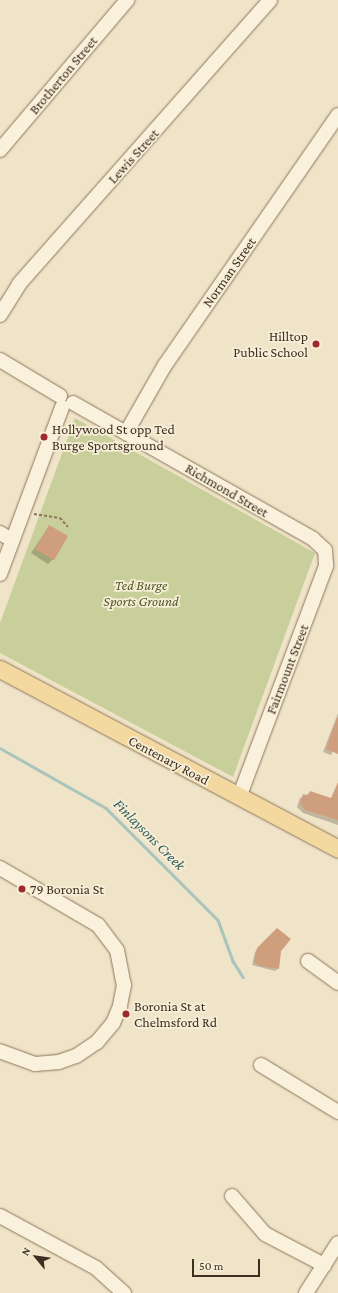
<!DOCTYPE html>
<style>
body{margin:0}
#map{position:relative;width:338px;height:1293px;overflow:hidden;background:#f0e4c8;font-family:"Crimson Pro",serif}
div>[style]{position:absolute}
.green>*{inset:0;background:#c9cf9b}
.shadow>*{inset:0;background:#0003}
.stream>*{height:2.5px;margin:-1.25px;padding:0 1.25px;transform-origin:1.25px;border-radius:1.25px;background:#a9c4bc}
.building>*{inset:0;background:#cf9f7d;transform-origin:0 0}
.path>*{height:1.5px;margin-top:-0.75px;transform-origin:0;background:repeating-linear-gradient(90deg,#8d765c 0 3px,transparent 0 5px)}
.roads{filter:drop-shadow(0 0 1px #8d765c) drop-shadow(0 0 1px #8d765c)}
.minor>*{height:14px;margin:-7px;padding:0 7px;transform-origin:7px;border-radius:7px;background:#faf1dc}
.major>*{height:17px;margin:-8.5px;padding:0 8.5px;transform-origin:8.5px;border-radius:8.5px;background:#f3d9a0}
.dots>*{width:11px;height:11px;translate:-50% -50%;box-sizing:border-box;border:2px solid #f7eed8;border-radius:50%}
span{translate:-50% -50%;white-space:nowrap;text-align:center;line-height:1.15;-webkit-text-stroke:3.5px #f7eed8;paint-order:stroke}
.street-label{font-size:14px;color:#3d2e20}
.poi-label{font-size:14px;color:#3d2e20}
.right{translate:-100% -50%;text-align:right}
.left{translate:0 -50%;text-align:left}
.park-label{font-size:14px;color:#4d5a26;font-style:italic}
.water-label{font-size:15px;color:#2f5d5a;font-style:italic}
.north{position:absolute;left:16px;top:1237px;width:40px;height:40px;-webkit-text-stroke:3px #f7eed8;paint-order:stroke;rotate:299deg;font-size:11px;font-weight:700;line-height:16px;text-align:center;color:#3d2e20}
.north::after{content:'';display:block;margin:auto;width:14px;height:18px;background:#3d2e20;clip-path:polygon(50% 0,100% 100%,50% 72%,0 100%)}
.scale{position:absolute;left:192px;top:1259px;width:68px;height:18px;box-sizing:border-box;border:2px solid #3d2e20;border-top:0;padding-left:5px;font-size:12px;line-height:14px;white-space:nowrap;color:#3d2e20;-webkit-text-stroke:3px #f7eed8;paint-order:stroke}
</style>
<div id="map">
<div class="green">
<div style="clip-path:polygon(75px 418px,315px 553px,233px 777px,0 653px,0 623px)"></div>
</div>
<div class="shadow">
<div style="clip-path:polygon(49px 526px,53px 559px,48px 564px,31px 553px)"></div>
<div style="clip-path:polygon(338px 713px,338px 741px,331px 755px,323px 752px)"></div>
<div style="clip-path:polygon(311px 792px,330px 799px,338px 798px,338px 825px,303px 813px,297px 807px,300px 798px)"></div>
<div style="clip-path:polygon(277px 929px,281px 950px,278px 968px,275px 971px,252px 965px,255px 952px)"></div>
</div>
<div class="stream">
<div style="left:0;top:748px;width:122px;rotate:29.5deg"></div>
<div style="left:106px;top:808px;width:158px;rotate:45deg"></div>
<div style="left:218px;top:920px;width:44px;rotate:69.9deg"></div>
<div style="left:233px;top:961px;width:19px;rotate:58deg"></div>
</div>
<div class="building">
<div style="left:49px;top:525px;width:22px;height:28px;rotate:30deg"></div>
<div style="clip-path:polygon(337px 718px,338px 718px,338px 754px,326px 749px)"></div>
<div style="clip-path:polygon(338px 782px,338px 820px,305px 810px,300px 803px,303px 794px,308px 796px,310px 791px,331px 798px)"></div>
<div style="clip-path:polygon(277px 928px,291px 939px,281px 951px,279px 969px,260px 966px,254px 962px,257px 948px)"></div>
</div>
<div class="path">
<div style="left:34px;top:514px;width:26px;rotate:9deg"></div>
<div style="left:60px;top:518px;width:12px;rotate:48deg"></div>
</div>
<div class="roads">
<div class="minor">
<div style="left:0;top:150px;width:197px;rotate:-49.7deg"></div>
<div style="left:0;top:315px;width:36px;rotate:-58deg"></div>
<div style="left:19px;top:284px;width:379px;rotate:-48.5deg"></div>
<div style="left:0;top:360px;width:70px;rotate:31deg"></div>
<div style="left:73px;top:403px;width:276px;rotate:29.5deg"></div>
<div style="left:313px;top:539px;width:16px;rotate:43deg"></div>
<div style="left:325px;top:550px;width:16px;rotate:86deg"></div>
<div style="left:326px;top:566px;width:247px;rotate:110.6deg"></div>
<div style="left:126px;top:433px;width:78px;rotate:-60.2deg"></div>
<div style="left:165px;top:365px;width:304px;rotate:-55.3deg"></div>
<div style="left:0;top:533px;width:14px;rotate:30deg"></div>
<div style="left:0;top:574px;width:178px;rotate:-69.6deg"></div>
<div style="left:0;top:868px;width:113px;rotate:30.2deg"></div>
<div style="left:98px;top:925px;width:31px;rotate:53deg"></div>
<div style="left:117px;top:950px;width:36px;rotate:79deg"></div>
<div style="left:124px;top:985px;width:21px;rotate:101deg"></div>
<div style="left:120px;top:1006px;width:18px;rotate:112deg"></div>
<div style="left:113px;top:1023px;width:25px;rotate:130deg"></div>
<div style="left:97px;top:1042px;width:25px;rotate:146deg"></div>
<div style="left:76px;top:1056px;width:18px;rotate:161deg"></div>
<div style="left:59px;top:1062px;width:24px;rotate:175deg"></div>
<div style="left:35px;top:1064px;width:37px;rotate:-160deg"></div>
<div style="left:308px;top:961px;width:37px;rotate:36deg"></div>
<div style="left:261px;top:1065px;width:90px;rotate:31.4deg"></div>
<div style="left:232px;top:1196px;width:50px;rotate:49deg"></div>
<div style="left:265px;top:1234px;width:67px;rotate:27.7deg"></div>
<div style="left:0;top:1216px;width:109px;rotate:28.4deg"></div>
<div style="left:96px;top:1268px;width:38px;rotate:42deg"></div>
<div style="left:306px;top:1293px;width:59px;rotate:-57.4deg"></div>
</div>
<div class="major">
<div style="left:0;top:669px;width:383px;rotate:28deg"></div>
</div>
</div>
<div class="dots">
<div style="left:316px;top:344px;background:#9e2a2b"></div>
<div style="left:44px;top:437px;background:#9e2a2b"></div>
<div style="left:22px;top:889px;background:#9e2a2b"></div>
<div style="left:126px;top:1014px;background:#9e2a2b"></div>
</div>
<div class="street-label">
<span style="left:63px;top:75px;rotate:-50deg">Brotherton Street</span>
<span style="left:133px;top:156px;rotate:-48deg">Lewis Street</span>
<span style="left:229px;top:272px;rotate:-55deg">Norman Street</span>
<span style="left:227px;top:490px;rotate:30deg">Richmond Street</span>
<span style="left:287px;top:669px;rotate:-69deg">Fairmount Street</span>
<span style="left:169px;top:760px;rotate:28deg">Centenary Road</span>
</div>
<div class="poi-label">
<span class="right" style="left:308px;top:344px">Hilltop<br>Public School</span>
<span class="left" style="left:52px;top:437px">Hollywood St opp Ted<br>Burge Sportsground</span>
<span class="left" style="left:30px;top:889px">79 Boronia St</span>
<span class="left" style="left:134px;top:1014px">Boronia St at<br>Chelmsford Rd</span>
</div>
<div class="park-label">
<span style="left:141px;top:593px">Ted Burge<br>Sports Ground</span>
</div>
<div class="water-label">
<span style="left:149px;top:835px;rotate:45deg">Finlaysons Creek</span>
</div>
<div class="north">N</div>
<div class="scale">50 m</div>
</div>
